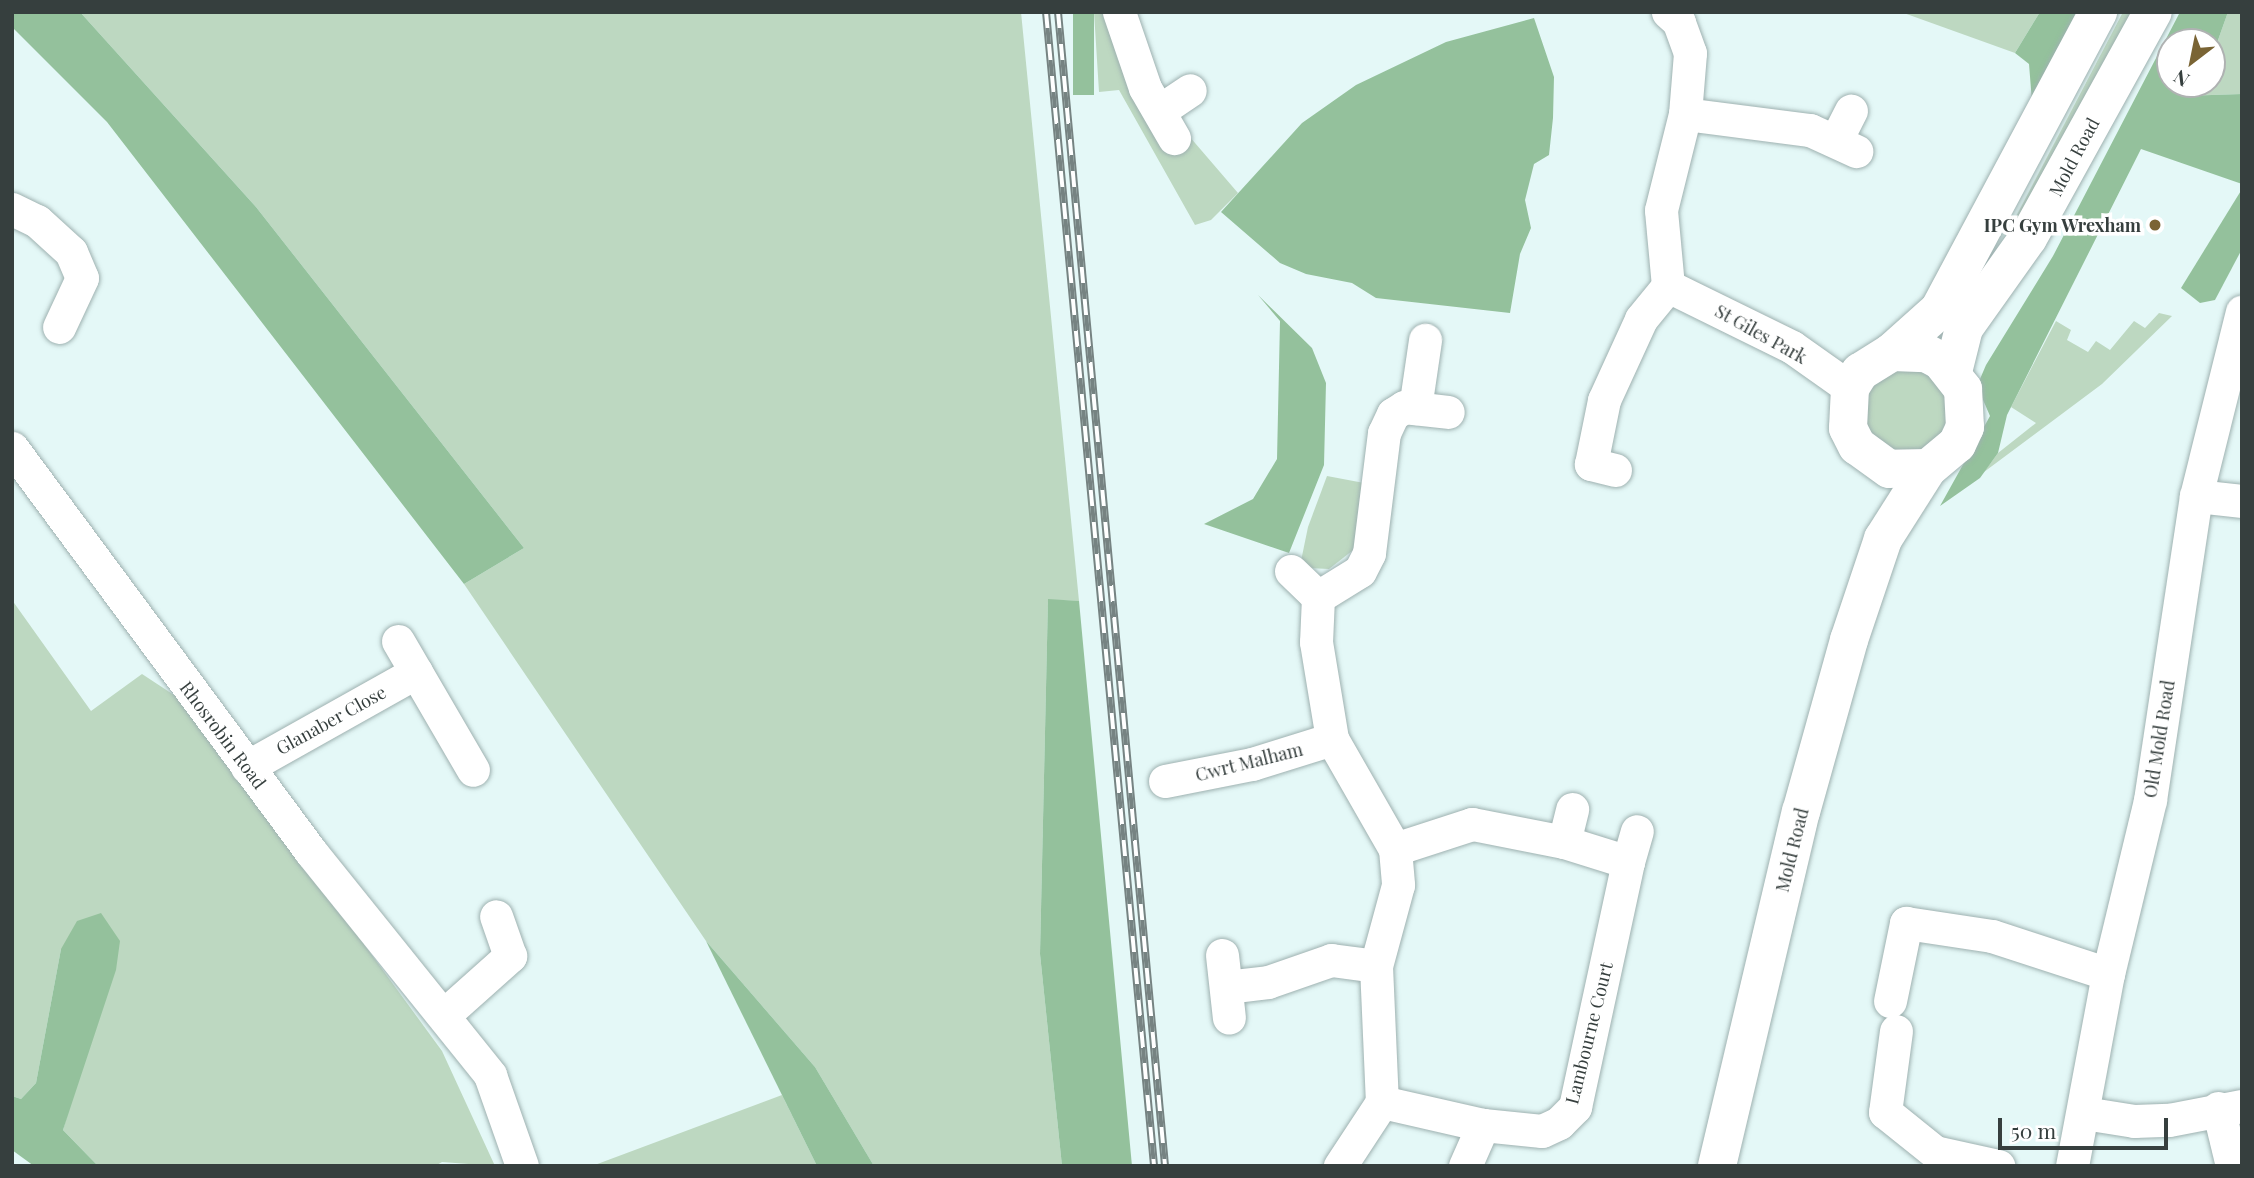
<!DOCTYPE html>
<style>
body{margin:0}
#map{position:relative;width:2254px;height:1178px;overflow:hidden;background:#e4f8f7;font-family:"Playfair Display",serif}
div>[style]{position:absolute}
.green>*{inset:0;background:#bdd8c1}
.round{border-radius:50%}
.forest>*{inset:0;background:#94c19c;transform-origin:0 0}
.roads{filter:drop-shadow(0 0 2px #9eb1b0) drop-shadow(0 0 2px #9eb1b0)}
.minor>*{height:33px;margin:-16.5px;padding:0 16.5px;transform-origin:16.5px;border-radius:16.5px;background:#fff}
.major>*{height:38px;margin:-19px;padding:0 19px;transform-origin:19px;border-radius:19px;background:#fff}
.rail>*{height:8px;margin-top:-4px;transform-origin:0;background:repeating-linear-gradient(90deg,#fff 0 16px,#768382 0 32px);box-sizing:border-box;border-block:2px solid #768382}
.dots>*{width:19px;height:19px;translate:-50% -50%;box-sizing:border-box;border:4px solid #fff;border-radius:50%}
span{translate:-50% -50%;white-space:nowrap;text-align:center;line-height:1.15;-webkit-text-stroke:7px #fff;paint-order:stroke}
.street-label{font-size:18px;color:#363f3e}
.poi-label{font-size:18px;color:#363f3e;font-weight:700}
.right{translate:-100% -50%;text-align:right}
.frame{position:absolute;inset:0;border:14px solid #363f3e;pointer-events:none}
.north{position:absolute;left:2156px;top:28px;width:70px;height:70px;box-sizing:border-box;background:#fff;border:2px solid #afb2b2;border-radius:50%;rotate:212deg;font-size:19px;font-weight:700;line-height:28px;text-align:center;color:#363f3e}
.north::after{content:'';display:block;margin:auto;width:24px;height:32px;background:#7a6434;clip-path:polygon(50% 0,100% 100%,50% 72%,0 100%)}
.scale{position:absolute;left:1998px;top:1118px;width:170px;height:32px;box-sizing:border-box;border:4px solid #363f3e;border-top:0;padding-left:9px;font-size:21px;line-height:24px;white-space:nowrap;color:#363f3e;-webkit-text-stroke:5px #fff;paint-order:stroke}
</style>
<div id="map">
<div class="green">
<div style="clip-path:polygon(80px 12px,1021px 12px,1079px 601px,1048px 600px,1040px 954px,1062px 1166px,874px 1166px,815px 1067px,706px 941px,464px 584px,524px 548px,256px 207px)"></div>
<div style="clip-path:polygon(1094px 12px,1105px 12px,1189px 136px,1238px 193px,1211px 220px,1195px 225px,1119px 90px,1099px 92px)"></div>
<div style="clip-path:polygon(1901px 12px,2040px 12px,2015px 53px)"></div>
<div style="clip-path:polygon(2123px 12px,2142px 12px,1998px 251px)"></div>
<div style="clip-path:polygon(2228px 12px,2242px 12px,2242px 94px,2181px 96px,2193px 84px,2212px 84px,2212px 57px)"></div>
<div style="clip-path:polygon(2159px 313px,2172px 316px,2102px 384px,1984px 472px,1998px 453px,2036px 423px,2011px 407px,2056px 321px,2071px 330px,2067px 340px,2088px 352px,2096px 341px,2110px 350px,2134px 321px,2145px 328px)"></div>
<div class="round" style="left:1864px;top:368px;width:84px;height:84px"></div>
<div style="clip-path:polygon(1327px 476px,1364px 483px,1357px 547px,1329px 569px,1308px 568px,1301px 561px,1308px 527px)"></div>
<div style="clip-path:polygon(12px 600px,91px 711px,142px 674px,177px 697px,257px 798px,442px 1051px,495px 1166px,442px 1162px,435px 1166px,98px 1166px,63px 1130px,82px 1063px,61px 949px,36px 1083px,21px 1099px,12px 1096px)"></div>
<div style="clip-path:polygon(782px 1095px,817px 1166px,592px 1166px,600px 1163px)"></div>
</div>
<div class="forest">
<div style="clip-path:polygon(12px 12px,80px 12px,256px 207px,524px 548px,464px 584px,107px 122px,12px 27px)"></div>
<div style="left:1073px;top:12px;width:21px;height:83px"></div>
<div style="clip-path:polygon(2040px 12px,2080px 12px,2032px 102px,2029px 64px,2015px 53px)"></div>
<div style="clip-path:polygon(2180px 12px,2228px 12px,2212px 57px,2212px 42px,2170px 42px,2170px 84px,2193px 84px,2182px 96px,2242px 94px,2242px 184px,2141px 149px,2007px 415px,1998px 453px,1980px 478px,1940px 506px,1990px 416px,1977px 386px,1986px 365px,2053px 256px)"></div>
<div style="clip-path:polygon(1534px 18px,1554px 77px,1553px 118px,1549px 155px,1534px 164px,1525px 200px,1531px 228px,1520px 254px,1510px 313px,1376px 298px,1352px 283px,1306px 274px,1280px 263px,1221px 212px,1302px 123px,1356px 85px,1446px 42px)"></div>
<div style="clip-path:polygon(2242px 189px,2242px 249px,2215px 300px,2200px 303px,2181px 288px)"></div>
<div style="clip-path:polygon(1258px 295px,1312px 348px,1326px 383px,1324px 465px,1289px 553px,1204px 524px,1253px 499px,1277px 459px,1280px 321px)"></div>
<div style="clip-path:polygon(1048px 599px,1079px 601px,1132px 1166px,1062px 1166px,1040px 954px)"></div>
<div style="clip-path:polygon(101px 913px,120px 941px,116px 970px,63px 1130px,98px 1166px,34px 1166px,12px 1150px,12px 1096px,21px 1099px,36px 1083px,61px 949px,77px 921px)"></div>
<div style="clip-path:polygon(706px 941px,815px 1067px,874px 1166px,817px 1166px)"></div>
</div>
<div class="roads">
<div class="minor">
<div style="left:1119px;top:12px;width:80px;rotate:71.1deg"></div>
<div style="left:1145px;top:88px;width:58px;rotate:59.9deg"></div>
<div style="left:1159px;top:111px;width:37px;rotate:-34deg"></div>
<div style="left:1685px;top:114px;width:126px;rotate:7.3deg"></div>
<div style="left:1810px;top:130px;width:51px;rotate:24.5deg"></div>
<div style="left:1836px;top:140px;width:33px;rotate:-63deg"></div>
<div style="left:12px;top:209px;width:28px;rotate:26deg"></div>
<div style="left:37px;top:221px;width:46px;rotate:42.4deg"></div>
<div style="left:71px;top:252px;width:28px;rotate:67deg"></div>
<div style="left:82px;top:278px;width:54px;rotate:115.1deg"></div>
<div style="left:1668px;top:286px;width:76px;rotate:-95.3deg"></div>
<div style="left:1661px;top:210px;width:99px;rotate:-76deg"></div>
<div style="left:1685px;top:114px;width:61px;rotate:-85.3deg"></div>
<div style="left:1690px;top:53px;width:33px;rotate:-110deg"></div>
<div style="left:1679px;top:22px;width:15px;rotate:-138deg"></div>
<div style="left:1415px;top:408px;width:69px;rotate:-81.6deg"></div>
<div style="left:12px;top:448px;width:503px;rotate:53.49deg"></div>
<div style="left:311px;top:852px;width:286px;rotate:51.2deg"></div>
<div style="left:490px;top:1075px;width:96px;rotate:70.6deg"></div>
<div style="left:1615px;top:470px;width:25px;rotate:-166deg"></div>
<div style="left:1591px;top:464px;width:65px;rotate:-78.5deg"></div>
<div style="left:1604px;top:400px;width:89px;rotate:-65.4deg"></div>
<div style="left:1641px;top:319px;width:43px;rotate:-50.7deg"></div>
<div style="left:1668px;top:286px;width:138px;rotate:26.2deg"></div>
<div style="left:1792px;top:347px;width:71px;rotate:35.3deg"></div>
<div style="left:2196px;top:496px;width:46px;rotate:6.2deg"></div>
<div style="left:1291px;top:571px;width:37px;rotate:44deg"></div>
<div style="left:1318px;top:597px;width:45px;rotate:92.5deg"></div>
<div style="left:1316px;top:642px;width:98px;rotate:80.6deg"></div>
<div style="left:1332px;top:739px;width:127px;rotate:60.2deg"></div>
<div style="left:1395px;top:849px;width:36px;rotate:85deg"></div>
<div style="left:1398px;top:885px;width:84px;rotate:105.2deg"></div>
<div style="left:1376px;top:966px;width:136px;rotate:87.5deg"></div>
<div style="left:1382px;top:1102px;width:77px;rotate:123.3deg"></div>
<div style="left:1318px;top:597px;width:49px;rotate:-31.8deg"></div>
<div style="left:1360px;top:571px;width:20px;rotate:-63deg"></div>
<div style="left:1369px;top:553px;width:121px;rotate:-82.9deg"></div>
<div style="left:1384px;top:433px;width:21px;rotate:-65deg"></div>
<div style="left:1393px;top:414px;width:13px;rotate:-32deg"></div>
<div style="left:1404px;top:407px;width:44px;rotate:6.5deg"></div>
<div style="left:398px;top:641px;width:149px;rotate:59.8deg"></div>
<div style="left:247px;top:767px;width:194px;rotate:-29.3deg"></div>
<div style="left:1165px;top:781px;width:89px;rotate:-11.1deg"></div>
<div style="left:1252px;top:764px;width:84px;rotate:-17.4deg"></div>
<div style="left:1564px;top:842px;width:34px;rotate:-76deg"></div>
<div style="left:1628px;top:862px;width:32px;rotate:-74deg"></div>
<div style="left:1222px;top:955px;width:63px;rotate:83.7deg"></div>
<div style="left:1226px;top:987px;width:42px;rotate:-6.8deg"></div>
<div style="left:1268px;top:982px;width:67px;rotate:-19.2deg"></div>
<div style="left:1331px;top:960px;width:45px;rotate:7.6deg"></div>
<div style="left:1890px;top:1001px;width:80px;rotate:-78.4deg"></div>
<div style="left:1906px;top:923px;width:87px;rotate:8.6deg"></div>
<div style="left:1992px;top:936px;width:122px;rotate:18.1deg"></div>
<div style="left:444px;top:1015px;width:89px;rotate:-41.8deg"></div>
<div style="left:510px;top:956px;width:42px;rotate:-109.3deg"></div>
<div style="left:1896px;top:1031px;width:82px;rotate:97.7deg"></div>
<div style="left:1885px;top:1112px;width:64px;rotate:38.7deg"></div>
<div style="left:1935px;top:1152px;width:65px;rotate:12.5deg"></div>
<div style="left:1382px;top:1102px;width:104px;rotate:12.8deg"></div>
<div style="left:1483px;top:1125px;width:59px;rotate:5.8deg"></div>
<div style="left:1542px;top:1131px;width:19px;rotate:-25deg"></div>
<div style="left:1559px;top:1123px;width:23px;rotate:-45deg"></div>
<div style="left:1575px;top:1107px;width:251px;rotate:-77.8deg"></div>
<div style="left:1628px;top:862px;width:67px;rotate:-162.6deg"></div>
<div style="left:1564px;top:842px;width:94px;rotate:-168.9deg"></div>
<div style="left:1472px;top:824px;width:81px;rotate:162deg"></div>
<div style="left:2218px;top:1108px;width:60px;rotate:76.4deg"></div>
<div style="left:2084px;top:1113px;width:51px;rotate:9.1deg"></div>
<div style="left:2134px;top:1121px;width:35px;rotate:-2deg"></div>
<div style="left:2169px;top:1120px;width:74px;rotate:-10.9deg"></div>
<div style="left:1465px;top:1166px;width:45px;rotate:-66.3deg"></div>
<div style="left:2072px;top:1166px;width:195px;rotate:-79.4deg"></div>
<div style="left:2108px;top:974px;width:179px;rotate:-76.4deg"></div>
<div style="left:2150px;top:800px;width:307px;rotate:-81.4deg"></div>
<div style="left:2196px;top:496px;width:190px;rotate:-76deg"></div>
</div>
<div class="major">
<div style="left:1892px;top:352px;width:34px;rotate:2deg"></div>
<div style="left:1926px;top:353px;width:17px;rotate:28deg"></div>
<div style="left:1941px;top:361px;width:36px;rotate:52deg"></div>
<div style="left:1963px;top:389px;width:38px;rotate:87deg"></div>
<div style="left:1965px;top:427px;width:19px;rotate:115deg"></div>
<div style="left:1957px;top:444px;width:38px;rotate:140deg"></div>
<div style="left:1928px;top:468px;width:39px;rotate:179deg"></div>
<div style="left:1889px;top:469px;width:39px;rotate:-144deg"></div>
<div style="left:1857px;top:446px;width:20px;rotate:-117deg"></div>
<div style="left:1848px;top:428px;width:40px;rotate:-87.1deg"></div>
<div style="left:1850px;top:388px;width:19px;rotate:-58deg"></div>
<div style="left:1860px;top:372px;width:38px;rotate:-32deg"></div>
<div style="left:1892px;top:352px;width:63px;rotate:-41.8deg"></div>
<div style="left:1939px;top:310px;width:338px;rotate:-61.9deg"></div>
<div style="left:1953px;top:372px;width:45px;rotate:-76deg"></div>
<div style="left:1964px;top:328px;width:110px;rotate:-54.6deg"></div>
<div style="left:2028px;top:238px;width:258px;rotate:-61.1deg"></div>
<div style="left:1717px;top:1166px;width:364px;rotate:-76.7deg"></div>
<div style="left:1801px;top:812px;width:179px;rotate:-74.4deg"></div>
<div style="left:1849px;top:640px;width:107px;rotate:-71.4deg"></div>
<div style="left:1883px;top:539px;width:84px;rotate:-57.6deg"></div>
</div>
</div>
<div class="rail">
<div style="left:1046px;top:12px;width:1159px;rotate:84.65deg"></div>
<div style="left:1058px;top:12px;width:1159px;rotate:84.7deg"></div>
</div>
<div class="dots">
<div style="left:2155px;top:225px;background:#7a6434"></div>
</div>
<div class="street-label">
<span style="left:2074px;top:157px;rotate:-62deg">Mold Road</span>
<span style="left:1761px;top:334px;rotate:29deg">St Giles Park</span>
<span style="left:331px;top:720px;rotate:-29deg">Glanaber Close</span>
<span style="left:223px;top:735px;rotate:53deg">Rhosrobin Road</span>
<span style="left:2159px;top:739px;rotate:-81deg">Old Mold Road</span>
<span style="left:1249px;top:762px;rotate:-14deg">Cwrt Malham</span>
<span style="left:1792px;top:850px;rotate:-76deg">Mold Road</span>
<span style="left:1589px;top:1033px;rotate:-76deg">Lambourne Court</span>
</div>
<div class="poi-label">
<span class="right" style="left:2141px;top:225px">IPC Gym Wrexham</span>
</div>
<div class="frame"></div>
<div class="north">N</div>
<div class="scale">50 m</div>
</div>
